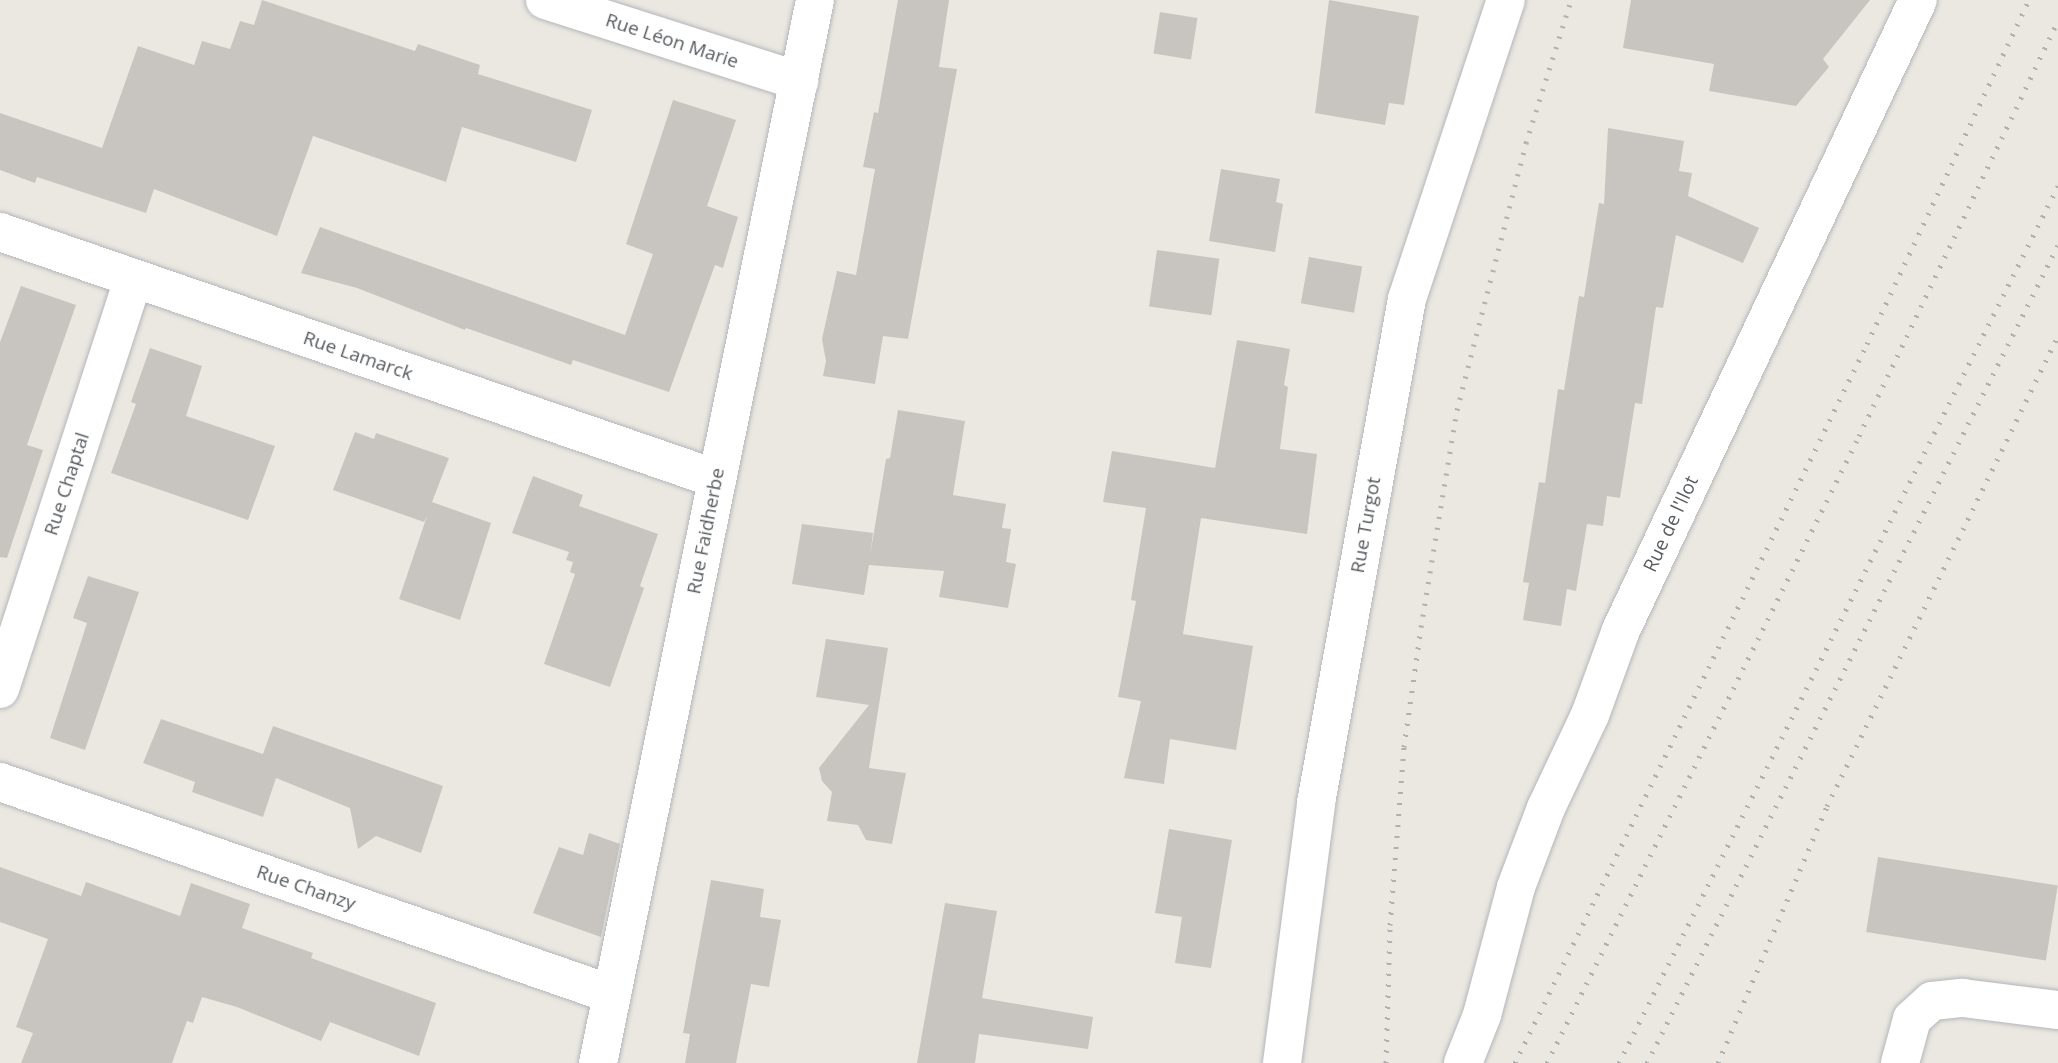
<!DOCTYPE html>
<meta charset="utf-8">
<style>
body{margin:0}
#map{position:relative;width:2058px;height:1063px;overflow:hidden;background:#ebe8e1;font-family:"Open Sans",sans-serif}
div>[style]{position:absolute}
.building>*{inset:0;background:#c8c5c0;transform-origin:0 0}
.roads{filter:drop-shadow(0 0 2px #b3b6ba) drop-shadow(0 0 2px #b3b6ba)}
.minor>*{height:38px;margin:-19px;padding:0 19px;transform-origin:19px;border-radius:19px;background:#fff}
.rail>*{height:5px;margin-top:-2.5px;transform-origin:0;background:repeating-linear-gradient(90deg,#afb0b0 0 2px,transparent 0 11px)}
span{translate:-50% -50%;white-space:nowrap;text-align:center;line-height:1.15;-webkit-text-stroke:7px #fff;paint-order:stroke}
.street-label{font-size:19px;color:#595d60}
</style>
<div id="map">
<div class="building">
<div style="clip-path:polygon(262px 0,415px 51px,418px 44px,480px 65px,478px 74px,592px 110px,576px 162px,462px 127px,446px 182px,313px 136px,277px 236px,154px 189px,146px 213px,37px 177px,35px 183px,0 170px,0 113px,102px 148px,138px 46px,194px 65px,202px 41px,230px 49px,240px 21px,254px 25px)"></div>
<div style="clip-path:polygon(898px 0,949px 0,939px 67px,957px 69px,908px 339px,883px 336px,875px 384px,823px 376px,826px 361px,822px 339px,837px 271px,856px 275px,875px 169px,863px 167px,874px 112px,878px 113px)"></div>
<div style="clip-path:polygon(1329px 0,1419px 16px,1404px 105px,1389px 103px,1385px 125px,1315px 113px)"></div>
<div style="clip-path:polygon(1631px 0,1870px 0,1823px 59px,1829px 67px,1796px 106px,1709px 91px,1714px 64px,1623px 48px)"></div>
<div style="left:1160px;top:12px;width:38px;height:42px;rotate:9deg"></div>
<div style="clip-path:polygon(673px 100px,736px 120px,707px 206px,738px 217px,723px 268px,715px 265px,669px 392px,573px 360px,571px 365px,466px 328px,465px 330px,357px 288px,301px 273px,320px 227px,625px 335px,653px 254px,626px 244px)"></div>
<div style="clip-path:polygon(1608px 128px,1684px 141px,1679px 171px,1692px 173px,1688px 196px,1759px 228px,1743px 263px,1676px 235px,1663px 308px,1656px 307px,1642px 404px,1635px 403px,1620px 498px,1607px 496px,1603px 526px,1587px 524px,1576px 591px,1567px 589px,1561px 626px,1523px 620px,1529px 583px,1523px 582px,1539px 482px,1545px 483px,1558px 389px,1564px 390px,1579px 296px,1584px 297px,1599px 203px,1604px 204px)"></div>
<div style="clip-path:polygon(1221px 169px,1280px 179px,1276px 202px,1283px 204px,1275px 252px,1209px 241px)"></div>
<div style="left:1157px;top:250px;width:63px;height:57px;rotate:8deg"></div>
<div style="left:1309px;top:257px;width:54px;height:47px;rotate:10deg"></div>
<div style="clip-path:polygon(21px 286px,76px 305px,27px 445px,43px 450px,7px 558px,0 557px,0 342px)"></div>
<div style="clip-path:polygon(1237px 340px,1290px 349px,1284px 385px,1288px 387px,1280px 449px,1317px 454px,1307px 534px,1201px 518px,1183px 634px,1253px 646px,1236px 750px,1170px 739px,1164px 784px,1124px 778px,1141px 701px,1118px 697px,1136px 601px,1131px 600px,1146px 508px,1103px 502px,1112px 451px,1215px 468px)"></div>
<div style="clip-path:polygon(150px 348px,202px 366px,186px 416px,275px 446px,248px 520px,111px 473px,136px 404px,131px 402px)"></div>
<div style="clip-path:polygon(898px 410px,965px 421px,953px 495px,1006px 504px,1002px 528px,1011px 529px,1006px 562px,1016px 564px,1008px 608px,939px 597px,944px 571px,869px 565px,864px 595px,792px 584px,802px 524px,873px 533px,870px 556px,886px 459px,890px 458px)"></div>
<div style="clip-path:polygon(355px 432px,374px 439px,376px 433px,449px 458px,432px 502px,491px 523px,460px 620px,399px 599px,427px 516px,424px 522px,333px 490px)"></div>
<div style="clip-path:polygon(533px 476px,583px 495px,579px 506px,658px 534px,640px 586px,644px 588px,610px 687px,544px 664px,575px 574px,570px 572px,573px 562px,566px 560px,569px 552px,512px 533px)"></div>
<div style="clip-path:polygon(88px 576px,139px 592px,85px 750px,50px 738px,87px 623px,73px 618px)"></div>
<div style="clip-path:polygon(826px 639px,888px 648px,869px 768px,906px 773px,892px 844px,866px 840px,858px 825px,827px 821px,832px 792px,822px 781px,819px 768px,869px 705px,816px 697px)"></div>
<div style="clip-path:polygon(161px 719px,263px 754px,273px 726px,443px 786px,421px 853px,376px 836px,358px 849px,350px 808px,276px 778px,263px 817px,192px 792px,195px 782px,143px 763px)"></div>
<div style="clip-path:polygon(1169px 829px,1232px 840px,1211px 968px,1175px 963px,1182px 917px,1155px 913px)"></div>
<div style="clip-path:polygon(589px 833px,620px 844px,601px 937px,533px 913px,559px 847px,583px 855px)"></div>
<div style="left:1878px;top:857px;width:182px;height:76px;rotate:9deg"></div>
<div style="clip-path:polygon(0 867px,81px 896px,86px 882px,180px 916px,191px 883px,250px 904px,242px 928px,313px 953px,311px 958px,436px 1003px,419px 1056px,330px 1022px,321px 1041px,237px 1007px,202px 997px,193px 1023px,187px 1021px,172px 1063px,21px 1063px,33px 1033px,16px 1027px,48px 939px,0 922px)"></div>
<div style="clip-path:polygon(711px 880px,764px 889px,760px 917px,781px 920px,769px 987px,751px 984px,736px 1063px,685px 1063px,690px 1034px,683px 1033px)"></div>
<div style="clip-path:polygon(945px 903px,997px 911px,982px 998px,1093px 1017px,1088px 1049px,979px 1034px,975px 1063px,917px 1063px)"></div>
</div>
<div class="roads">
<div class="minor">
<div style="left:545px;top:0;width:267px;rotate:17.7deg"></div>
<div style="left:0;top:232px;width:758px;rotate:19.01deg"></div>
<div style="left:0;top:689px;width:431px;rotate:-72deg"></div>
<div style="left:0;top:782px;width:647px;rotate:19.14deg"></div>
<div style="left:598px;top:1063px;width:1085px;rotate:-78.46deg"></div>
<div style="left:1282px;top:1063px;width:262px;rotate:-82.5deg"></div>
<div style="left:1316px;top:803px;width:512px;rotate:-79.77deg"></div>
<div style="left:1407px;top:299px;width:315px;rotate:-71.7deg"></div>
<div style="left:1463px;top:1063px;width:52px;rotate:-68.4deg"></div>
<div style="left:1482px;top:1015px;width:132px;rotate:-75.1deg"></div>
<div style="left:1516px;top:887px;width:85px;rotate:-69.2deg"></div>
<div style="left:1546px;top:808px;width:103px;rotate:-64.7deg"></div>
<div style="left:1590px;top:715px;width:90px;rotate:-70deg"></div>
<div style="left:1621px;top:630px;width:696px;rotate:-64.76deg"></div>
<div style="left:1900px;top:1063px;width:46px;rotate:-74.7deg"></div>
<div style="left:1912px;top:1019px;width:27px;rotate:-42deg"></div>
<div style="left:1932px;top:1001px;width:31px;rotate:-6deg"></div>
<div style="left:1963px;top:998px;width:96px;rotate:7.2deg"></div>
</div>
</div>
<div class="rail">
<div style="left:1386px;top:1063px;width:138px;rotate:-88.3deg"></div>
<div style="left:1390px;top:925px;width:179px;rotate:-85.5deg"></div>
<div style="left:1404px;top:747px;width:121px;rotate:-81.9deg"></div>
<div style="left:1421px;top:627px;width:220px;rotate:-80.6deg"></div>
<div style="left:1457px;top:410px;width:276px;rotate:-75.5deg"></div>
<div style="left:1526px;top:143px;width:150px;rotate:-72.5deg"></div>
<div style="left:1515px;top:1063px;width:801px;rotate:-63.92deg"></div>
<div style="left:1867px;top:344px;width:380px;rotate:-64.8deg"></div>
<div style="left:1547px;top:1063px;width:700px;rotate:-63.54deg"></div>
<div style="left:1859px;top:436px;width:461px;rotate:-64.4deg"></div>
<div style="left:1619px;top:1063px;width:981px;rotate:-63.41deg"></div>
<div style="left:1647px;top:1063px;width:915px;rotate:-63.32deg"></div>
<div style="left:1718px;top:1063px;width:279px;rotate:-67deg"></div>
<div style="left:1827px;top:806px;width:524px;rotate:-63.83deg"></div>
</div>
<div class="street-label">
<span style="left:672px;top:41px;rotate:18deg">Rue Léon Marie</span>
<span style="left:358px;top:356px;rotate:19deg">Rue Lamarck</span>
<span style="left:67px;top:484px;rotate:-72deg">Rue Chaptal</span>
<span style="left:1671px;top:524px;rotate:-65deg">Rue de l'Ilot</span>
<span style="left:1366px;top:525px;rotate:-80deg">Rue Turgot</span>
<span style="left:706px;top:531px;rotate:-79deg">Rue Faidherbe</span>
<span style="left:306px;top:888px;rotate:19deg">Rue Chanzy</span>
</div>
</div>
